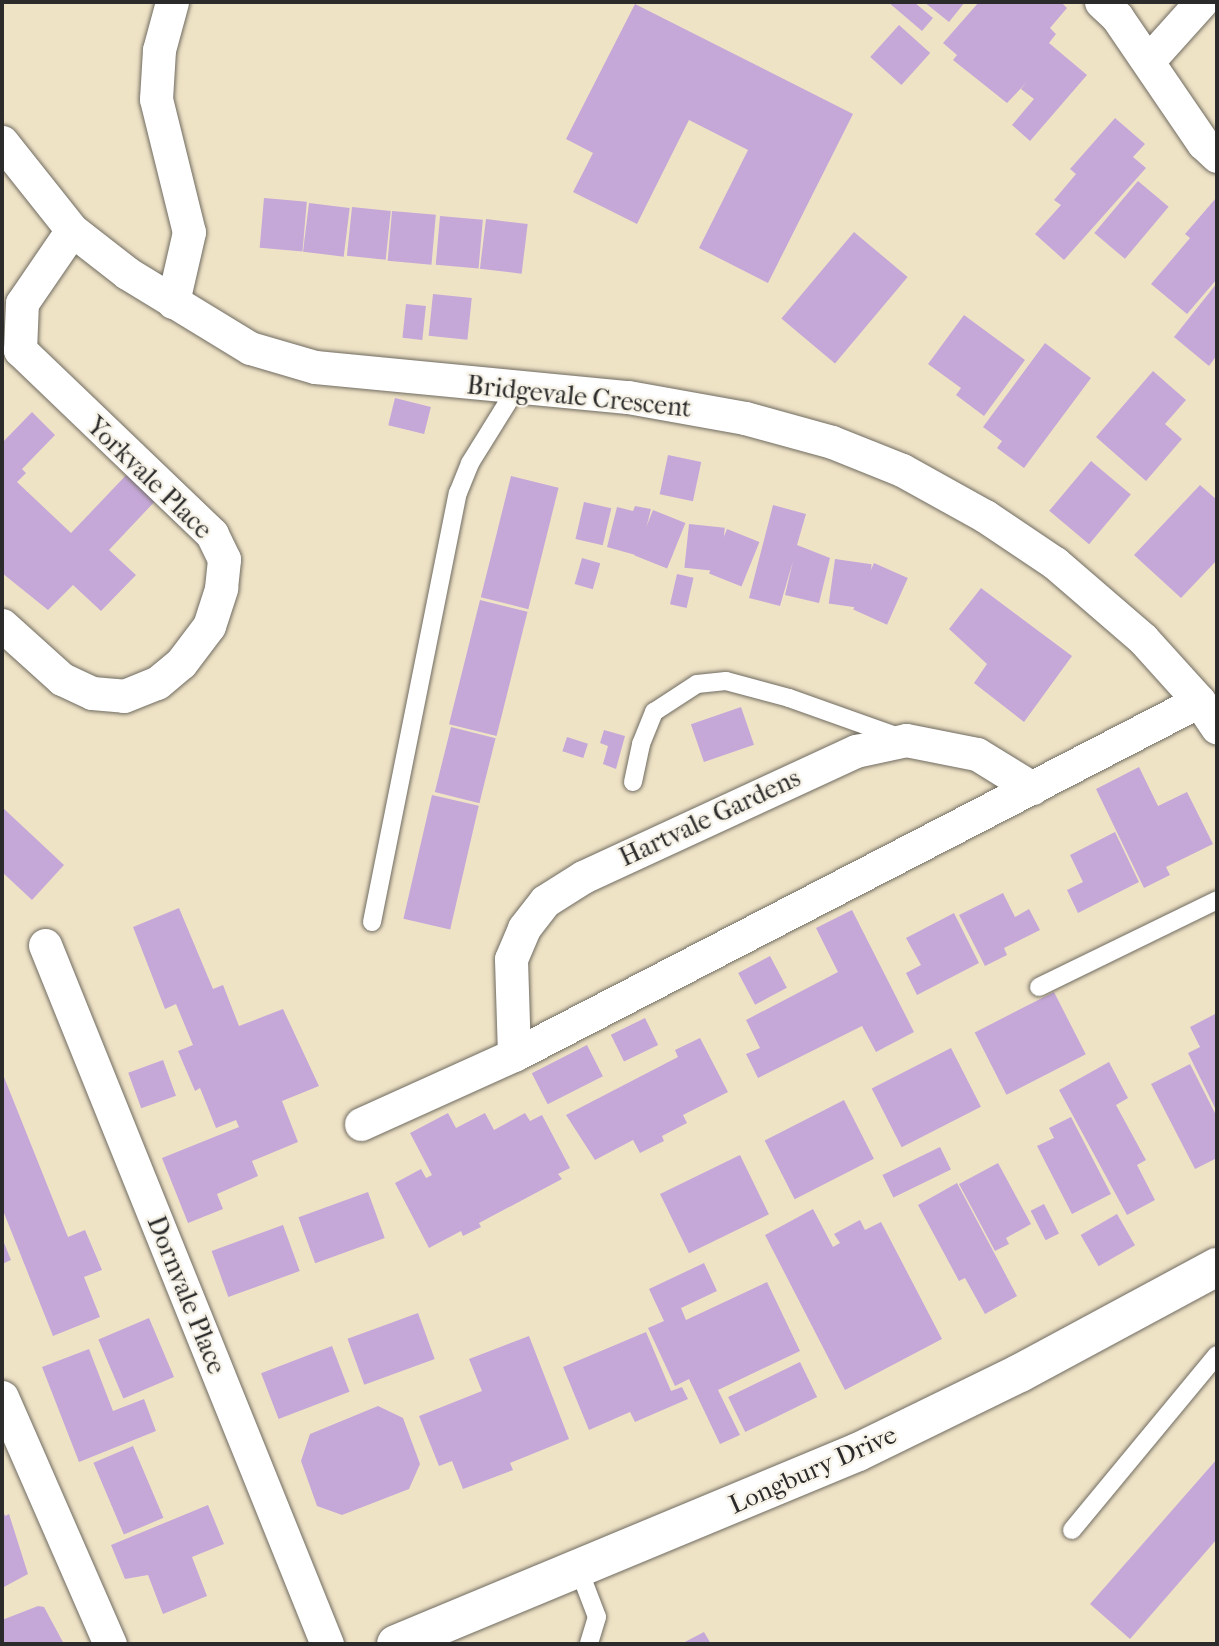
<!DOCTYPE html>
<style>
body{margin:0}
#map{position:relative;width:1219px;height:1646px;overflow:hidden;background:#efe3c6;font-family:"IM FELL French Canon",serif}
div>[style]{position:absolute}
.building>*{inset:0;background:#c5a8d8;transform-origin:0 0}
.roads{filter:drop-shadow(0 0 2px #706b61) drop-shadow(0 0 2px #706b61)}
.service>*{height:18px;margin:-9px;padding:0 9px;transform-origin:9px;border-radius:9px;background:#fff}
.minor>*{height:33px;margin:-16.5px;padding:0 16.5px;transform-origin:16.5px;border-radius:16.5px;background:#fff}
.tertiary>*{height:38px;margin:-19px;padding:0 19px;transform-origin:19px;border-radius:19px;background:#fff}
span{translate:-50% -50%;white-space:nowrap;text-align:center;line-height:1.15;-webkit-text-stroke:5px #f7f3e8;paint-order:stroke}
.street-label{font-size:26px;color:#2b2b2b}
.frame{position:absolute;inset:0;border:4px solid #2b2b2b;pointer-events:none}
</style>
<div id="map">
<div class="building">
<div style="clip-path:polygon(888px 2px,914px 2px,933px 18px,922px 31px)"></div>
<div style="clip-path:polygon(924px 2px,965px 2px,949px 22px)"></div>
<div style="clip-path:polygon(979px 2px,1061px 2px,1067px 8px,1050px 28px,1056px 34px,1049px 43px,1087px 75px,1030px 141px,1012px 125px,1034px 99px,1021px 89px,1027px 82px,1007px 103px,953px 60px,957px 55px,943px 43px)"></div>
<div style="clip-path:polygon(635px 4px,853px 114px,768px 283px,699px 248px,748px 150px,689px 120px,637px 224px,573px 192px,593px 153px,566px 139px)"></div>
<div style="left:899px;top:25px;width:42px;height:43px;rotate:42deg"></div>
<div style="clip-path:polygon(1115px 118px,1145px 144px,1133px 157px,1146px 168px,1064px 260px,1035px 234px,1061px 205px,1054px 200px,1076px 174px,1070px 169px)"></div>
<div style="left:1138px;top:181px;width:40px;height:68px;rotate:40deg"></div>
<div style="left:264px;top:198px;width:43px;height:50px;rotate:5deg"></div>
<div style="clip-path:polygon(1216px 198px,1217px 279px,1187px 314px,1151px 284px,1190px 238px,1185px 234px)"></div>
<div style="left:309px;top:203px;width:41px;height:49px;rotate:7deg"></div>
<div style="left:352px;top:207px;width:39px;height:49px;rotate:6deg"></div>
<div style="left:392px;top:211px;width:44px;height:50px;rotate:5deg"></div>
<div style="left:440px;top:216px;width:43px;height:49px;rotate:5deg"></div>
<div style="left:486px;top:219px;width:42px;height:50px;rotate:7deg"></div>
<div style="left:854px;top:232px;width:70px;height:113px;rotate:40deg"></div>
<div style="clip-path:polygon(1217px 283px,1217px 355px,1209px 366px,1174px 337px)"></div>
<div style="left:433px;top:294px;width:39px;height:42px;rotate:6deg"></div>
<div style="left:406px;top:304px;width:20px;height:34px;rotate:6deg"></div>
<div style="clip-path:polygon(964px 315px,1025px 360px,984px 416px,956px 395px,961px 388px,928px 364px)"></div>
<div style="clip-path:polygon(1045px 343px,1091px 378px,1024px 468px,997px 448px,1002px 441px,983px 427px)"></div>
<div style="clip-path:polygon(1153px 371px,1186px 400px,1165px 424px,1182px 439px,1146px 481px,1096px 437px)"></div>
<div style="left:395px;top:398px;width:37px;height:28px;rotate:14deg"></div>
<div style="clip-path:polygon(32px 412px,55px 435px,22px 469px,26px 473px,17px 482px,71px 533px,130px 471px,158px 498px,109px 550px,136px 575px,101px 611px,73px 585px,48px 610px,2px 573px,2px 443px)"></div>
<div style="left:668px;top:455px;width:34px;height:40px;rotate:12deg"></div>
<div style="left:1091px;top:461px;width:52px;height:65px;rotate:40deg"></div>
<div style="left:511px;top:476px;width:49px;height:125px;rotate:14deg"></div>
<div style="clip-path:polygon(1200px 485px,1217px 500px,1217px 560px,1181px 598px,1134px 555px)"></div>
<div style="left:584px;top:502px;width:28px;height:38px;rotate:13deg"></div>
<div style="clip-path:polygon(773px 505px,806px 514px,797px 545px,830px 558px,819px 603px,785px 595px,793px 561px,780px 606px,749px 598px)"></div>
<div style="clip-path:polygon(635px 506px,651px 509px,639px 556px,607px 547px,617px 507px,633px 511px)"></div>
<div style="left:653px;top:510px;width:35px;height:49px;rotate:22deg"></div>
<div style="left:689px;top:524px;width:36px;height:44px;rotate:6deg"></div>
<div style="left:727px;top:529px;width:35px;height:48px;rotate:22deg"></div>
<div style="left:582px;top:558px;width:19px;height:27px;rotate:16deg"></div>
<div style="left:835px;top:559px;width:37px;height:45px;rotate:8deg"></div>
<div style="left:874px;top:563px;width:37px;height:51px;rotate:24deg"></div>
<div style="left:677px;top:574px;width:17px;height:31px;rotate:13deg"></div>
<div style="clip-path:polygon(981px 588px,1072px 656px,1024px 722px,974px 683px,987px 664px,949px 629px)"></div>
<div style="left:480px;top:600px;width:49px;height:128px;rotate:14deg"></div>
<div style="left:741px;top:707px;width:40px;height:53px;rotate:71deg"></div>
<div style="left:451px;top:727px;width:46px;height:67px;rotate:14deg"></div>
<div style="clip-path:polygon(604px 730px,625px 736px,616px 769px,603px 764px,608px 746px,600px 743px)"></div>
<div style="left:567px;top:737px;width:22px;height:15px;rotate:18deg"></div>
<div style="clip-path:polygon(1139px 767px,1158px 806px,1187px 792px,1213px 844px,1166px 867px,1170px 875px,1144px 888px,1096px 789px)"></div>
<div style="left:432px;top:795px;width:48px;height:127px;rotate:13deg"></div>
<div style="clip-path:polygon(2px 807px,64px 865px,32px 900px,2px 872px)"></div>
<div style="clip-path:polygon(1115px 832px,1139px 882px,1078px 913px,1067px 890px,1083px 882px,1070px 855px)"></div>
<div style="clip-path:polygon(1003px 893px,1015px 917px,1029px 909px,1040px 930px,1004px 948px,1007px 955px,985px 966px,959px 915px)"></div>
<div style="clip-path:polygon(179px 908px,213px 989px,223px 985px,239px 1026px,283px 1009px,319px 1086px,282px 1101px,298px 1142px,252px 1161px,258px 1176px,217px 1194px,223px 1209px,188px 1223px,162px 1158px,239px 1127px,236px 1120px,216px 1128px,200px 1088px,195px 1091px,178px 1051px,193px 1045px,176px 1004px,165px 1009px,133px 927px)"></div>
<div style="clip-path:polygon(852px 910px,914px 1032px,876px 1052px,862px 1026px,758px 1078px,746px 1054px,760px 1048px,746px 1020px,838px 972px,816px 928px)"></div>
<div style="clip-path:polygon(954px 913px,979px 963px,917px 995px,906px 973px,921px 965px,906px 938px)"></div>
<div style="left:770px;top:956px;width:36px;height:36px;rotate:62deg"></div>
<div style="left:1054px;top:992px;width:70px;height:89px;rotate:63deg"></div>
<div style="clip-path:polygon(1217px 1013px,1217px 1112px,1188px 1053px,1200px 1047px,1190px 1027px)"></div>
<div style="left:645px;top:1018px;width:30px;height:38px;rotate:64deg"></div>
<div style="clip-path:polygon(700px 1038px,728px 1092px,683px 1115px,687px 1123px,662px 1136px,664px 1141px,640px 1153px,633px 1140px,595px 1160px,566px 1115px,678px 1057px,675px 1050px)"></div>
<div style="left:587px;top:1045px;width:35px;height:62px;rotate:63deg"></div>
<div style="left:951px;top:1048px;width:66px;height:89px;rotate:63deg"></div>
<div style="left:163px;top:1060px;width:38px;height:37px;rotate:70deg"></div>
<div style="clip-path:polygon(1109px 1062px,1128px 1098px,1116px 1105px,1146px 1160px,1137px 1165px,1155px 1200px,1127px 1215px,1059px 1090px)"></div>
<div style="clip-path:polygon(1190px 1064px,1217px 1117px,1217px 1158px,1195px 1169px,1151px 1084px)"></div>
<div style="clip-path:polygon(2px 1072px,68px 1237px,85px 1230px,102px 1270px,84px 1277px,100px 1317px,53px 1336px,2px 1208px)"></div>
<div style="left:844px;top:1100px;width:66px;height:89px;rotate:63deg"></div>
<div style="clip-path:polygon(448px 1113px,456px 1128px,485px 1113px,494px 1130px,525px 1113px,530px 1121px,542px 1115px,570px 1168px,558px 1174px,562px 1179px,479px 1223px,481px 1227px,463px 1236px,461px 1231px,429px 1248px,395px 1183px,421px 1169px,426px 1178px,432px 1175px,410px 1133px)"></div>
<div style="clip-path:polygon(1071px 1117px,1111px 1194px,1072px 1214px,1037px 1146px,1054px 1138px,1049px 1128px)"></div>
<div style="left:940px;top:1147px;width:25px;height:64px;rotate:64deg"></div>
<div style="left:740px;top:1155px;width:66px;height:89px;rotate:64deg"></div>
<div style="clip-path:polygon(998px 1163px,1031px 1224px,1006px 1238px,1009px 1244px,995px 1251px,959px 1184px)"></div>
<div style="clip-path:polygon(957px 1183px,1017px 1296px,985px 1314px,965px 1278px,959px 1281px,918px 1205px)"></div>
<div style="left:368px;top:1192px;width:49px;height:74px;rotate:70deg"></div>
<div style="left:1044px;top:1204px;width:33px;height:15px;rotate:63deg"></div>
<div style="clip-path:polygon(813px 1209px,833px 1247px,840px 1243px,834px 1234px,860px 1220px,865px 1230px,881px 1222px,942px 1339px,845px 1390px,765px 1235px)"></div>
<div style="left:1117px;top:1214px;width:36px;height:42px;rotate:60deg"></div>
<div style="left:283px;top:1225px;width:49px;height:76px;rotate:70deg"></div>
<div style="clip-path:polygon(2px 1238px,11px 1260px,2px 1264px)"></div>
<div style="clip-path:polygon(704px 1263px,717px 1291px,681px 1308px,686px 1320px,767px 1282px,800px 1351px,718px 1390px,740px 1435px,720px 1444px,689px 1379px,675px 1386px,648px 1328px,664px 1321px,649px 1289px)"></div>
<div style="left:418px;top:1313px;width:49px;height:75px;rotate:70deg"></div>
<div style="left:149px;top:1318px;width:64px;height:55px;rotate:67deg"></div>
<div style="clip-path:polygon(646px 1332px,671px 1391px,682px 1387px,688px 1399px,635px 1422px,630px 1412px,589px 1430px,563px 1367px)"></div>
<div style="clip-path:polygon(529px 1336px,569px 1439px,510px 1463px,513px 1470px,463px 1489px,452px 1461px,439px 1466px,419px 1416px,482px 1391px,469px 1359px)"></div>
<div style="left:332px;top:1346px;width:49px;height:76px;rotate:69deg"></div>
<div style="clip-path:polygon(89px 1349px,113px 1411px,144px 1399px,156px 1431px,79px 1462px,42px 1367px)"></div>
<div style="left:800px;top:1362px;width:39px;height:80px;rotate:64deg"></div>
<div style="clip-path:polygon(378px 1406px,403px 1418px,420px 1464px,409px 1489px,342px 1515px,317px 1506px,301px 1461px,310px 1434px)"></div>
<div style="left:133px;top:1446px;width:78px;height:43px;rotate:67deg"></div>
<div style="clip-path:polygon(1217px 1459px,1217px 1539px,1130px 1639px,1090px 1604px)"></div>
<div style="clip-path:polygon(208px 1505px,224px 1544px,192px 1557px,207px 1596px,163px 1614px,148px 1575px,125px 1579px,111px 1545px)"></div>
<div style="clip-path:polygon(2px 1508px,5px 1516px,9px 1514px,28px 1574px,2px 1588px)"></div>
<div style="clip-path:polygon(38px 1606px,44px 1607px,64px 1644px,2px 1644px,2px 1620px)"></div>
<div style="clip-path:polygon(704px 1632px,711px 1644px,681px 1644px)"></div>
</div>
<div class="roads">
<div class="service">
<div style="left:633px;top:782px;width:39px;rotate:-78deg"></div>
<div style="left:641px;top:744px;width:35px;rotate:-68deg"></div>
<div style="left:654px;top:712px;width:51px;rotate:-33.1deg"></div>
<div style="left:697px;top:684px;width:29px;rotate:-6deg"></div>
<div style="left:726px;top:681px;width:65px;rotate:15.1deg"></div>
<div style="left:789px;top:698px;width:114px;rotate:19.6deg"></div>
<div style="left:372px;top:922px;width:438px;rotate:-78.7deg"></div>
<div style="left:458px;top:493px;width:32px;rotate:-68deg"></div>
<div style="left:470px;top:463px;width:87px;rotate:-58.1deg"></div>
<div style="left:1039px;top:987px;width:198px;rotate:-26deg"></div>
<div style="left:1072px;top:1530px;width:227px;rotate:-50.4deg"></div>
<div style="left:579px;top:1570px;width:50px;rotate:69deg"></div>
<div style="left:597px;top:1617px;width:28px;rotate:107deg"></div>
</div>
<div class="minor">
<div style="left:172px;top:2px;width:50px;rotate:105.2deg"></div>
<div style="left:159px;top:50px;width:49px;rotate:93.5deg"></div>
<div style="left:156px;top:99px;width:137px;rotate:76.1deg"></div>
<div style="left:189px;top:232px;width:72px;rotate:102.9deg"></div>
<div style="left:1101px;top:2px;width:22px;rotate:43deg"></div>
<div style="left:1117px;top:17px;width:153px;rotate:55.7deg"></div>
<div style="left:1203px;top:143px;width:19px;rotate:43deg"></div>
<div style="left:1149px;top:60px;width:78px;rotate:-48.1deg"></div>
<div style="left:2px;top:142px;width:112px;rotate:51.5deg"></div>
<div style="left:72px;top:230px;width:70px;rotate:38deg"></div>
<div style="left:127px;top:273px;width:144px;rotate:31.4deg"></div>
<div style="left:250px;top:348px;width:68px;rotate:16.3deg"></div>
<div style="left:315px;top:367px;width:314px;rotate:5.5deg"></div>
<div style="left:628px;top:397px;width:119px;rotate:10.2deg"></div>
<div style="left:745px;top:418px;width:90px;rotate:15.4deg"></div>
<div style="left:832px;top:442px;width:75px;rotate:21.8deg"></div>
<div style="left:902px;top:470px;width:95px;rotate:29deg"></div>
<div style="left:985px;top:516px;width:84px;rotate:33.9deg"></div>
<div style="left:1055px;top:563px;width:116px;rotate:40.8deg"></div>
<div style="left:1143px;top:639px;width:84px;rotate:47.9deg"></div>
<div style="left:1199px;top:701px;width:32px;rotate:56deg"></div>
<div style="left:2px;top:625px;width:81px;rotate:42deg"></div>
<div style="left:62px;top:679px;width:33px;rotate:25deg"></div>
<div style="left:92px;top:693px;width:32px;rotate:5deg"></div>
<div style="left:124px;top:696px;width:35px;rotate:-22deg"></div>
<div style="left:157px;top:683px;width:31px;rotate:-40deg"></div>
<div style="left:181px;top:663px;width:46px;rotate:-52.9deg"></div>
<div style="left:209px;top:626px;width:40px;rotate:-72deg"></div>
<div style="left:221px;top:588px;width:29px;rotate:-84deg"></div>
<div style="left:224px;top:559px;width:28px;rotate:-116deg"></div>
<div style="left:212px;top:534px;width:266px;rotate:-136.2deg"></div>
<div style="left:20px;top:350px;width:47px;rotate:-87.6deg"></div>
<div style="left:22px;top:303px;width:88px;rotate:-55.6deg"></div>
<div style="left:45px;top:945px;width:754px;rotate:68.03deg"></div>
<div style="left:514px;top:1055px;width:96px;rotate:-91.8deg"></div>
<div style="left:511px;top:959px;width:34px;rotate:-67deg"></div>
<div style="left:524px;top:928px;width:34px;rotate:-52deg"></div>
<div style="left:545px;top:901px;width:45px;rotate:-32.3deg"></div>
<div style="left:583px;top:877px;width:301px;rotate:-24.8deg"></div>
<div style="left:856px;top:751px;width:51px;rotate:-12.4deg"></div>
<div style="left:906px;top:740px;width:72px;rotate:11.2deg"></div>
<div style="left:977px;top:754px;width:65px;rotate:31.7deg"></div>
<div style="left:361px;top:1124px;width:168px;rotate:-24.3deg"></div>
<div style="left:514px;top:1055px;width:771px;rotate:-27.33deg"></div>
<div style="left:2px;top:1397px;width:270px;rotate:66.4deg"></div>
</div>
<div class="tertiary">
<div style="left:396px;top:1644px;width:500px;rotate:-22.57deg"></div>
<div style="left:858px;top:1452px;width:180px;rotate:-26deg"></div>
<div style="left:1020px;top:1373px;width:224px;rotate:-28.3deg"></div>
</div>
</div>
<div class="street-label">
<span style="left:579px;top:397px;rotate:6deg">Bridgevale Crescent</span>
<span style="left:149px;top:478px;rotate:44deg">Yorkvale Place</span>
<span style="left:710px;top:818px;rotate:-25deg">Hartvale Gardens</span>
<span style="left:186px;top:1295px;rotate:68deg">Dornvale Place</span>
<span style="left:813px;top:1470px;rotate:-24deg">Longbury Drive</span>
</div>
<div class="frame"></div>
</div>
